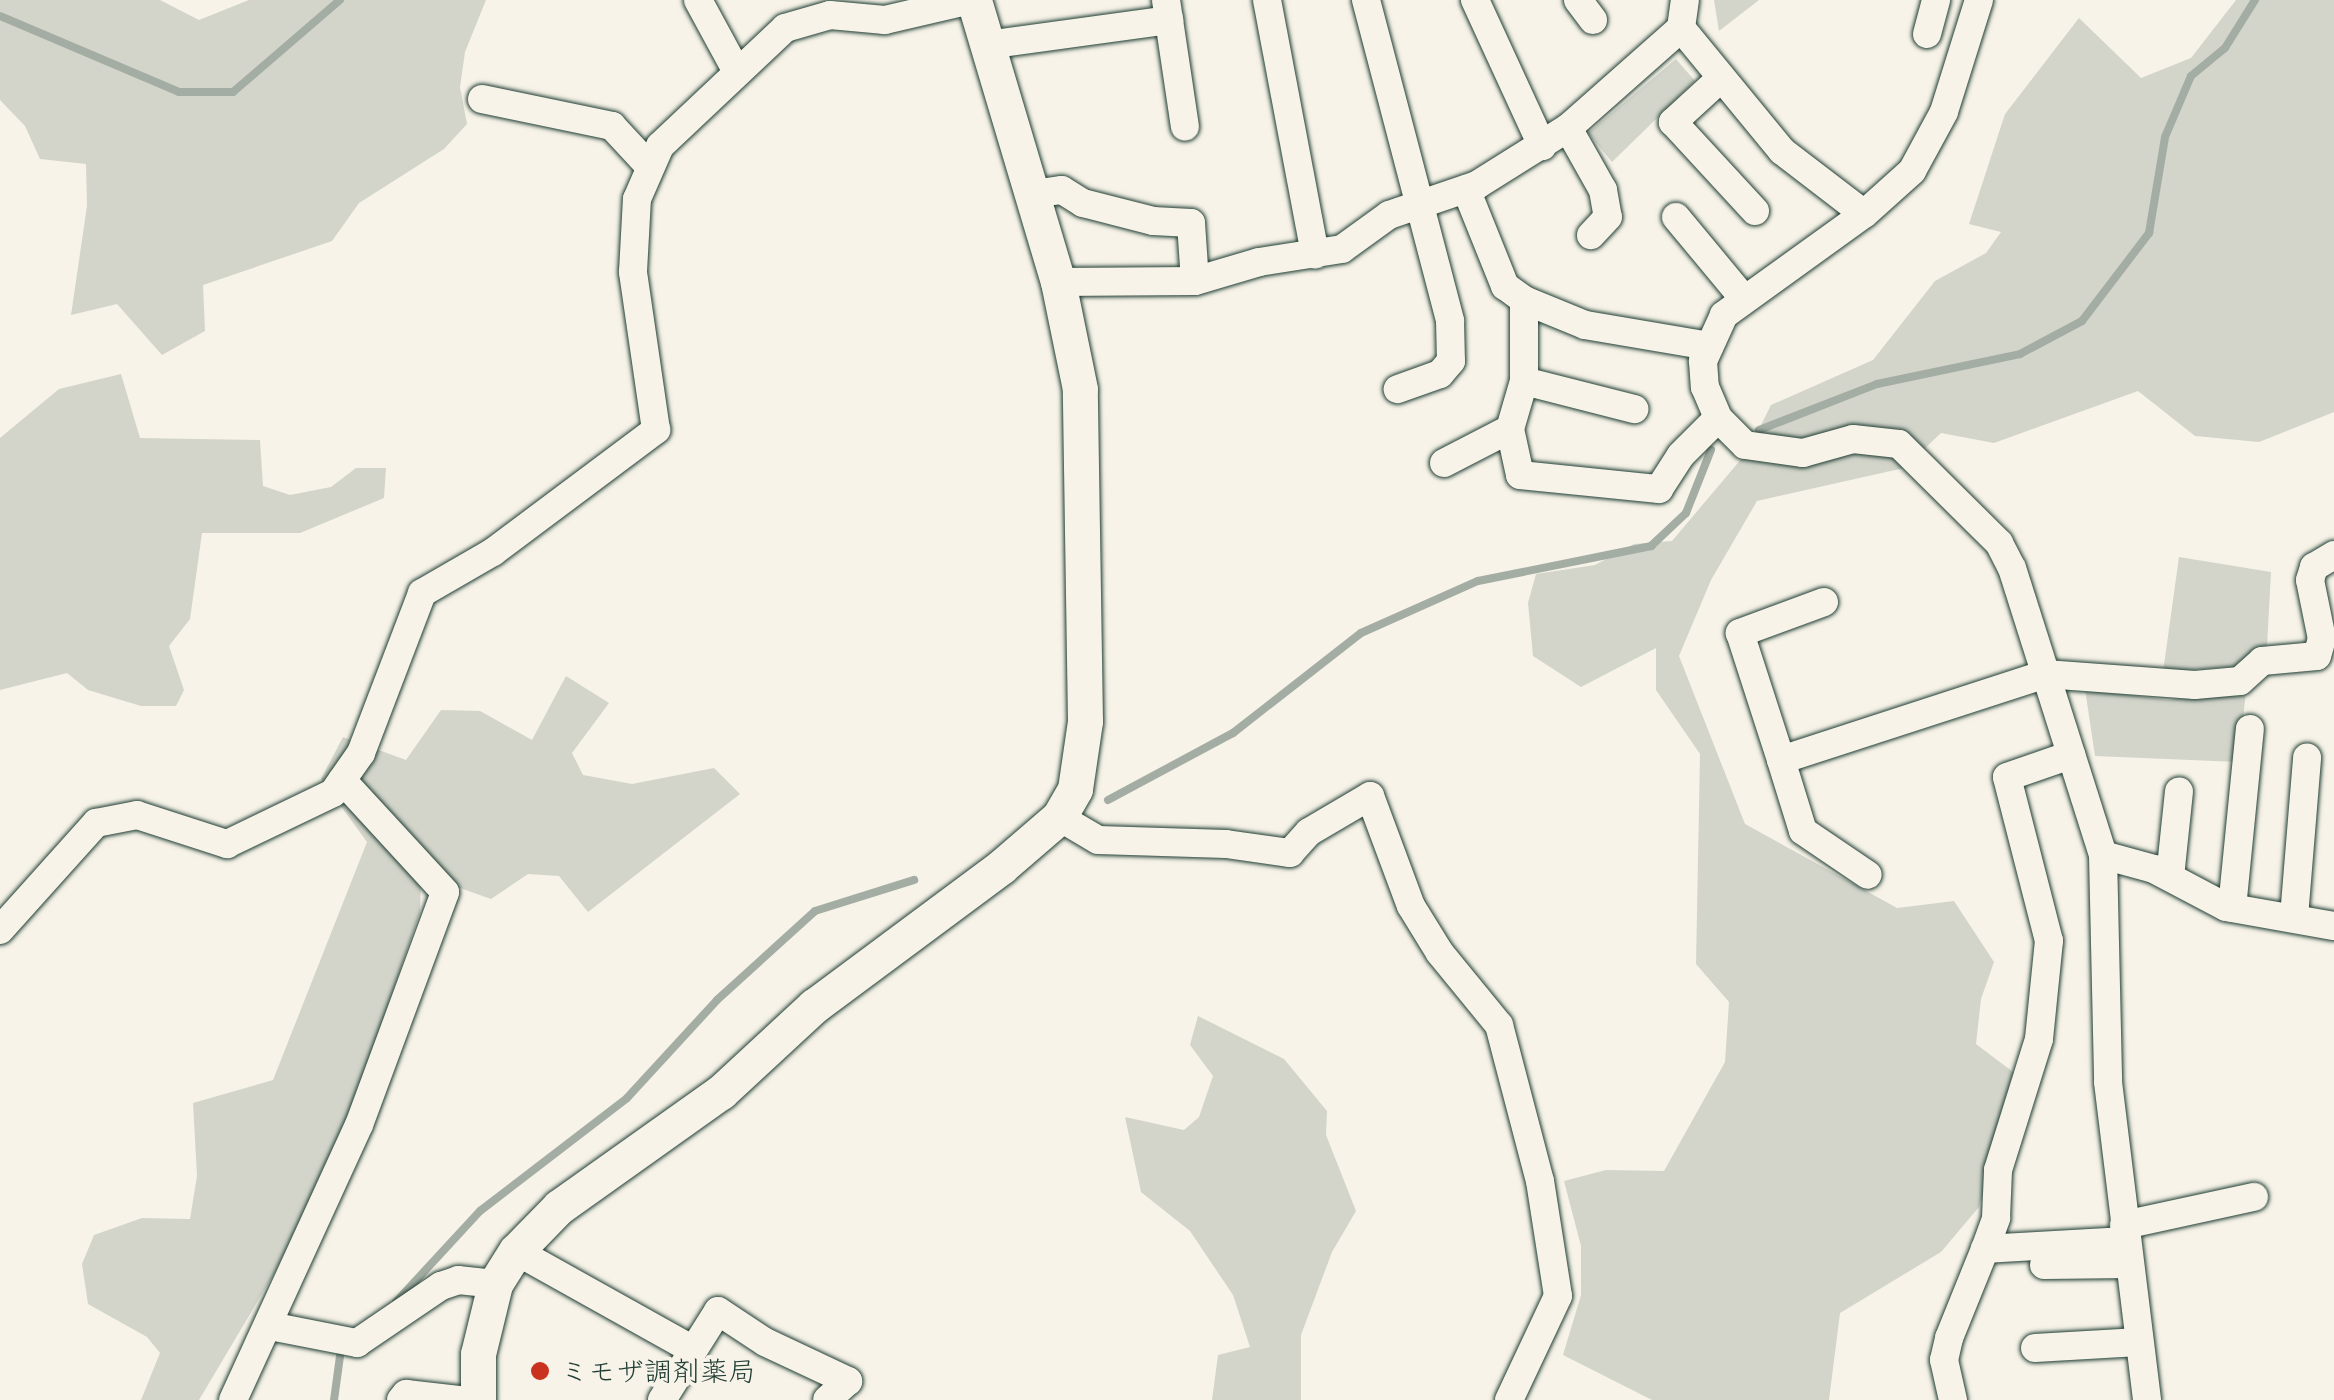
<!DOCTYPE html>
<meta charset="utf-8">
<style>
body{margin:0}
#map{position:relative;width:2334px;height:1400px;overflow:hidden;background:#f7f3e8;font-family:Delius,"Klee One",sans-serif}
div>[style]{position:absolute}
.green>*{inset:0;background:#d3d5ca}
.stream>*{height:8px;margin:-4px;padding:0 4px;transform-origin:4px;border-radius:4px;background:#a4ada3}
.roads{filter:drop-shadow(0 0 2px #1f3d34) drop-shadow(0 0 2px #1f3d34)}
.minor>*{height:28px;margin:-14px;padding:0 14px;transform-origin:14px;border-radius:14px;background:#f7f3e8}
.tertiary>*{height:35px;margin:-17.5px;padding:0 17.5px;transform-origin:17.5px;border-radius:17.5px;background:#f7f3e8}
.dots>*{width:28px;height:28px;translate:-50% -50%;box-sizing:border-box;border:5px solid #f7f3e8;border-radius:50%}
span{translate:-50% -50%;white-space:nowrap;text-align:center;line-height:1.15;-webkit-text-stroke:8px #f7f3e8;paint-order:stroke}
.poi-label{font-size:28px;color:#1f3d34}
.left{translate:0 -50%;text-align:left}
</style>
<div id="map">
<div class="green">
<div style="clip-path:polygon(0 0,160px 0,199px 20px,249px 0,486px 0,465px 52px,460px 87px,467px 124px,444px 149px,359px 203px,332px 241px,203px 285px,205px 331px,162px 355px,117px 304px,71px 315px,87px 206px,86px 164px,40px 159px,25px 126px,0 100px)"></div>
<div style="clip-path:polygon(1714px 0,1759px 0,1719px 31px)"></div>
<div style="clip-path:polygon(2236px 0,2334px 0,2334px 412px,2259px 442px,2195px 436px,2138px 391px,1994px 443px,1941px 433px,1904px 468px,1757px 501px,1711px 580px,1679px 656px,1745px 824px,1897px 908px,1954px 901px,1994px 962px,1981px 999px,1976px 1044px,2017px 1075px,1979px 1207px,1941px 1252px,1840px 1313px,1829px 1400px,1652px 1400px,1563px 1355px,1581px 1295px,1581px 1246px,1564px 1181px,1606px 1170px,1664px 1171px,1725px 1062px,1729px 1002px,1696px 964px,1700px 754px,1656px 690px,1656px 648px,1581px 687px,1533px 656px,1528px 603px,1536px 574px,1595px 565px,1634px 544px,1672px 541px,1748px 451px,1771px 405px,1873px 360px,1935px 281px,1986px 253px,2001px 232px,1969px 224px,2005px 114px,2079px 18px,2141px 78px,2191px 58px)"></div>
<div style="clip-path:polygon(1676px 59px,1695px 81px,1612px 162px,1588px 133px)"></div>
<div style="clip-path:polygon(121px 374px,140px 438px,260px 440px,263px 486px,290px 495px,331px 487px,356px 468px,386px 468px,384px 498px,300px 533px,202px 533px,190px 619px,169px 646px,184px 690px,176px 706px,141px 706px,88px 690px,67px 673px,0 690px,0 438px,59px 389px)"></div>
<div style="clip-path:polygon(2179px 557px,2271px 572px,2266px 664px,2163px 672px)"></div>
<div style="clip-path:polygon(566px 676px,609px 703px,572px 753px,583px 775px,632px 784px,714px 768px,740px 794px,588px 912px,559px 876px,528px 874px,491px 899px,421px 874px,420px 912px,346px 1128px,275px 1272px,199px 1400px,141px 1400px,160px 1353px,147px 1337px,88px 1304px,82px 1264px,94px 1235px,142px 1218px,190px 1219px,197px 1176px,193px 1103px,273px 1080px,367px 842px,321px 779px,343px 737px,406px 760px,441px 710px,480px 711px,532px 740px)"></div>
<div style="clip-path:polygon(2085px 689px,2168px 700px,2246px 692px,2238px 762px,2095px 756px)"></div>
<div style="clip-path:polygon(1198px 1016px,1284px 1059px,1327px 1111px,1326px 1135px,1356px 1211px,1332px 1252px,1301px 1335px,1301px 1400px,1212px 1400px,1218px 1355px,1250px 1347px,1233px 1295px,1190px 1231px,1141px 1192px,1125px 1117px,1184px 1130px,1199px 1117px,1213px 1076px,1190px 1045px)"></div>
</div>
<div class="stream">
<div style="left:0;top:16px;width:194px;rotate:23deg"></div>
<div style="left:179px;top:92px;width:54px"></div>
<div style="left:233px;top:92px;width:141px;rotate:-40.7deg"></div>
<div style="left:1759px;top:430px;width:127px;rotate:-21.3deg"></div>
<div style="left:1877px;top:384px;width:146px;rotate:-11.8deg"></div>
<div style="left:2020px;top:354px;width:70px;rotate:-28deg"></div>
<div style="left:2082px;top:321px;width:111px;rotate:-52.7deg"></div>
<div style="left:2149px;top:233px;width:97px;rotate:-80.5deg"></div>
<div style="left:2165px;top:137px;width:66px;rotate:-66.9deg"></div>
<div style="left:2191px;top:76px;width:44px;rotate:-39.5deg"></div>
<div style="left:2225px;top:48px;width:57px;rotate:-58deg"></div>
<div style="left:1108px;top:800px;width:142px;rotate:-28.2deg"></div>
<div style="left:1233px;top:733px;width:162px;rotate:-38deg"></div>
<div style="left:1361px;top:633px;width:128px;rotate:-24deg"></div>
<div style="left:1478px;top:581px;width:177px;rotate:-11.4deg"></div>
<div style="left:1651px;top:546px;width:48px;rotate:-43.3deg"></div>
<div style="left:1686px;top:513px;width:68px;rotate:-68.4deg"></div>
<div style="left:396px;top:1302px;width:124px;rotate:-47.3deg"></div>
<div style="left:480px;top:1211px;width:185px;rotate:-37.5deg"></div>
<div style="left:627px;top:1098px;width:133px;rotate:-47.4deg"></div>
<div style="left:717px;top:1000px;width:132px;rotate:-42.2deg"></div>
<div style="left:815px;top:911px;width:104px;rotate:-17.4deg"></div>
<div style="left:334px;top:1400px;width:51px;rotate:-82.2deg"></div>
</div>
<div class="roads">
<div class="minor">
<div style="left:698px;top:0;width:80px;rotate:61.5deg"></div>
<div style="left:1166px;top:0;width:128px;rotate:81.5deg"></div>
<div style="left:1267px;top:0;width:259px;rotate:79.3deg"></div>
<div style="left:1366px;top:0;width:332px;rotate:75.3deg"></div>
<div style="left:1450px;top:321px;width:40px;rotate:88.6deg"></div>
<div style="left:1451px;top:361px;width:17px;rotate:130deg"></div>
<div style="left:1440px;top:374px;width:45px;rotate:160.3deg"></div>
<div style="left:1475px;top:0;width:161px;rotate:65.3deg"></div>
<div style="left:1578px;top:0;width:25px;rotate:53deg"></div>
<div style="left:1979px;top:0;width:117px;rotate:107.4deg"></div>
<div style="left:1944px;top:112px;width:67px;rotate:118.5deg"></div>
<div style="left:1912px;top:171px;width:64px;rotate:138.1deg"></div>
<div style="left:1864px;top:214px;width:173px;rotate:144.2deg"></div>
<div style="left:1724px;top:315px;width:51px;rotate:114.5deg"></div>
<div style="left:1703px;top:361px;width:26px;rotate:86deg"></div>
<div style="left:1705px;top:387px;width:34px;rotate:67deg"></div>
<div style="left:1718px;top:418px;width:38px;rotate:45deg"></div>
<div style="left:1745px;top:445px;width:59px;rotate:7.9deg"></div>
<div style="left:1803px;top:453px;width:52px;rotate:-15.6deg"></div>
<div style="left:1853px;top:439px;width:46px;rotate:6.2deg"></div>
<div style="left:1899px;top:444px;width:141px;rotate:44.7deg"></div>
<div style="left:1999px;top:543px;width:28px;rotate:63deg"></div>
<div style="left:2012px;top:568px;width:301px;rotate:72.4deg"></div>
<div style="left:2103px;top:855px;width:227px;rotate:88.7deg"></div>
<div style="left:2108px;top:1082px;width:320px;rotate:83deg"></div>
<div style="left:1681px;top:28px;width:159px;rotate:50.6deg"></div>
<div style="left:1782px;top:151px;width:103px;rotate:37.5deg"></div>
<div style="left:1927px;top:34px;width:35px;rotate:-75deg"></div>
<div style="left:987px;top:45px;width:184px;rotate:-7.8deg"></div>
<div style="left:1720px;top:79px;width:64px;rotate:137.5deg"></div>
<div style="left:1673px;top:122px;width:121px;rotate:47.3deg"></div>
<div style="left:482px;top:99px;width:133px;rotate:11.7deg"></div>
<div style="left:612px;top:126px;width:56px;rotate:47.2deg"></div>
<div style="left:1568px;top:128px;width:71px;rotate:60.6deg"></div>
<div style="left:1603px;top:190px;width:27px;rotate:80deg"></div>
<div style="left:1608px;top:217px;width:25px;rotate:133deg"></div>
<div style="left:1466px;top:189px;width:105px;rotate:68.1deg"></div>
<div style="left:1505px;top:286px;width:24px;rotate:36deg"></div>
<div style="left:1524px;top:300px;width:66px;rotate:22.3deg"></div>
<div style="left:1585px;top:325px;width:126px;rotate:9.6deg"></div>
<div style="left:1033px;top:194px;width:29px;rotate:-8deg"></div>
<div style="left:1062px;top:190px;width:25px;rotate:32deg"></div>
<div style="left:1083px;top:203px;width:72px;rotate:14.4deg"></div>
<div style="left:1153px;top:221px;width:38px;rotate:3deg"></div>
<div style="left:1191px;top:223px;width:58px;rotate:86.1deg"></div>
<div style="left:1676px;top:217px;width:107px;rotate:50.3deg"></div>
<div style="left:1058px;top:282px;width:137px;rotate:-0.4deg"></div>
<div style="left:1195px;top:281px;width:67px;rotate:-16.5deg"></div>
<div style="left:1259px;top:262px;width:84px;rotate:-8.9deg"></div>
<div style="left:1342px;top:249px;width:58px;rotate:-35.9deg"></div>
<div style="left:1389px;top:215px;width:93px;rotate:-18.8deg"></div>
<div style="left:1477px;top:185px;width:107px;rotate:-32.1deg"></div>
<div style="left:1568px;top:128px;width:151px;rotate:-41.5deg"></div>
<div style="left:1681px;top:28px;width:28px;rotate:-82deg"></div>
<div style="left:1524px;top:300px;width:81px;rotate:90deg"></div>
<div style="left:1524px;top:381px;width:50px;rotate:106.3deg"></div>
<div style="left:1510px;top:429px;width:47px;rotate:77.7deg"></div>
<div style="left:1520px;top:475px;width:140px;rotate:5.8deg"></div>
<div style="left:1659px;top:489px;width:40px;rotate:-57.1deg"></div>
<div style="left:1681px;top:455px;width:52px;rotate:-45deg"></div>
<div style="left:1524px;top:381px;width:114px;rotate:14.3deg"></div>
<div style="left:1444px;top:463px;width:74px;rotate:-27.3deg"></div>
<div style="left:1824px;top:602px;width:90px;rotate:159.7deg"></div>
<div style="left:1740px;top:633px;width:133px;rotate:72.1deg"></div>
<div style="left:1781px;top:760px;width:278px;rotate:-18deg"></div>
<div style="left:2045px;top:674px;width:150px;rotate:4.2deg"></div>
<div style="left:2195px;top:685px;width:45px;rotate:-5.1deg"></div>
<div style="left:2240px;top:681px;width:30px;rotate:-42deg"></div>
<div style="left:2262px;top:661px;width:55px;rotate:-5.2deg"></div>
<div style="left:2317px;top:656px;width:18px;rotate:-74deg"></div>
<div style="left:2322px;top:639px;width:60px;rotate:-101.5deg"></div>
<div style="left:2310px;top:580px;width:14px;rotate:-73deg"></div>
<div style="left:2314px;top:567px;width:23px;rotate:-31deg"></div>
<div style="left:1781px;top:760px;width:74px;rotate:72.8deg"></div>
<div style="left:1803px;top:831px;width:78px;rotate:34.1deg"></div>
<div style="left:1059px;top:817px;width:45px;rotate:30.5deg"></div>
<div style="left:1098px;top:840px;width:128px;rotate:1.8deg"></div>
<div style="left:1226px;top:844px;width:65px;rotate:8deg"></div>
<div style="left:1290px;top:853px;width:28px;rotate:-48deg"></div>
<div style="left:1309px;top:832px;width:71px;rotate:-30.5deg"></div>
<div style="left:1370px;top:796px;width:117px;rotate:69.6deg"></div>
<div style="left:1411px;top:906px;width:55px;rotate:58.3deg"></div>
<div style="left:1440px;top:953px;width:93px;rotate:50.7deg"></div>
<div style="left:1499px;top:1025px;width:161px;rotate:75.3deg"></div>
<div style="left:1540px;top:1181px;width:116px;rotate:81.1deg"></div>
<div style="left:1558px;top:1296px;width:115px;rotate:115.2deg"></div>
<div style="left:2103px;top:855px;width:53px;rotate:15.4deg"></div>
<div style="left:2154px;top:869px;width:81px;rotate:27.8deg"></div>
<div style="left:2226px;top:907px;width:110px;rotate:10deg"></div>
<div style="left:2170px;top:877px;width:86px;rotate:-84deg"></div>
<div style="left:2232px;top:908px;width:180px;rotate:-84.3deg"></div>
<div style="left:2294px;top:917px;width:160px;rotate:-85.3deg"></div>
<div style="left:0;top:930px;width:144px;rotate:-48.1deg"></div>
<div style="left:96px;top:823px;width:42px;rotate:-11deg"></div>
<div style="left:137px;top:815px;width:95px;rotate:17.9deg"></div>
<div style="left:227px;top:844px;width:118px;rotate:-25.7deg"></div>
<div style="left:333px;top:793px;width:49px;rotate:-55deg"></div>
<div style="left:361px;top:753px;width:171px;rotate:-69.1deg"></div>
<div style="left:422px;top:593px;width:82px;rotate:-30deg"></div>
<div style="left:493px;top:552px;width:204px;rotate:-36.8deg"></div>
<div style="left:656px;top:430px;width:160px;rotate:-98.3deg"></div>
<div style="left:633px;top:272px;width:73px;rotate:-86.9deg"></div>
<div style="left:637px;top:199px;width:58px;rotate:-66.5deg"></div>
<div style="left:660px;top:146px;width:172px;rotate:-43.3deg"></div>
<div style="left:785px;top:28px;width:47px;rotate:-16.1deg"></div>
<div style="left:830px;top:15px;width:55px;rotate:5.2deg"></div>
<div style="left:885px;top:20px;width:88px;rotate:-13.1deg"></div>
<div style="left:2124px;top:1225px;width:133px;rotate:-12.2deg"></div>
<div style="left:1985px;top:1249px;width:33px;rotate:-70deg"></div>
<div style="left:1996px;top:1218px;width:48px;rotate:-87.6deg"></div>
<div style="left:1998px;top:1170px;width:137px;rotate:-72.6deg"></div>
<div style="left:2039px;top:1039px;width:99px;rotate:-84.2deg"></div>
<div style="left:2049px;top:941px;width:169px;rotate:-104.4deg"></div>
<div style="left:2007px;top:777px;width:68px;rotate:-19deg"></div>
<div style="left:516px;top:1251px;width:201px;rotate:29.2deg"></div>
<div style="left:2044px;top:1265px;width:85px;rotate:-0.7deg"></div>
<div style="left:270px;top:1326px;width:89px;rotate:11.1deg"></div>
<div style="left:357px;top:1343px;width:102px;rotate:-34.2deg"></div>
<div style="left:441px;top:1286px;width:18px;rotate:-19deg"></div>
<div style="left:458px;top:1280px;width:37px;rotate:6deg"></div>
<div style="left:2035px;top:1348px;width:104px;rotate:-3.3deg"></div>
<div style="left:233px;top:1400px;width:302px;rotate:-65.4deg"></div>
<div style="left:359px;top:1125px;width:248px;rotate:-69.7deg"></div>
<div style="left:445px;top:892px;width:152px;rotate:-132.6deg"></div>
<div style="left:401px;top:1400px;width:8px;rotate:-50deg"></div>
<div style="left:406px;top:1394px;width:53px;rotate:6.5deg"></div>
<div style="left:662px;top:1400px;width:105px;rotate:-57.8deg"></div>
<div style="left:718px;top:1311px;width:56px;rotate:33.4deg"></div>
<div style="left:765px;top:1342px;width:92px;rotate:25.2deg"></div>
<div style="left:848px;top:1381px;width:28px;rotate:138deg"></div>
<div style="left:1953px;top:1400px;width:41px;rotate:-102.7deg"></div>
<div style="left:1944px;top:1360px;width:23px;rotate:-77deg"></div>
<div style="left:1949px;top:1338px;width:96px;rotate:-68deg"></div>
<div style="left:1985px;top:1249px;width:140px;rotate:-3.3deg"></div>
</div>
<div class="tertiary">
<div style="left:478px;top:1400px;width:46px;rotate:-90deg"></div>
<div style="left:478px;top:1354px;width:72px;rotate:-76.3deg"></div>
<div style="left:495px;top:1284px;width:39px;rotate:-58deg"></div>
<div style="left:516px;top:1251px;width:62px;rotate:-45.7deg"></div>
<div style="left:559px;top:1207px;width:199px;rotate:-35.4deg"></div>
<div style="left:721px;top:1092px;width:127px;rotate:-42.8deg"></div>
<div style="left:814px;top:1006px;width:233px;rotate:-36.6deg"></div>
<div style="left:1001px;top:867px;width:77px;rotate:-40.8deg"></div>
<div style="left:1059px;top:817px;width:32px;rotate:-60deg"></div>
<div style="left:1075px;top:789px;width:69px;rotate:-81.6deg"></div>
<div style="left:1085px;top:721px;width:332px;rotate:-90.9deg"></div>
<div style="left:1080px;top:389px;width:109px;rotate:-101.6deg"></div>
<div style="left:1058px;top:282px;width:294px;rotate:-106.6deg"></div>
</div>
</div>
<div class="dots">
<div style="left:540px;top:1371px;background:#c8321e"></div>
</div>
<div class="poi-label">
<span class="left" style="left:560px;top:1371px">ミモザ調剤薬局</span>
</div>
</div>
